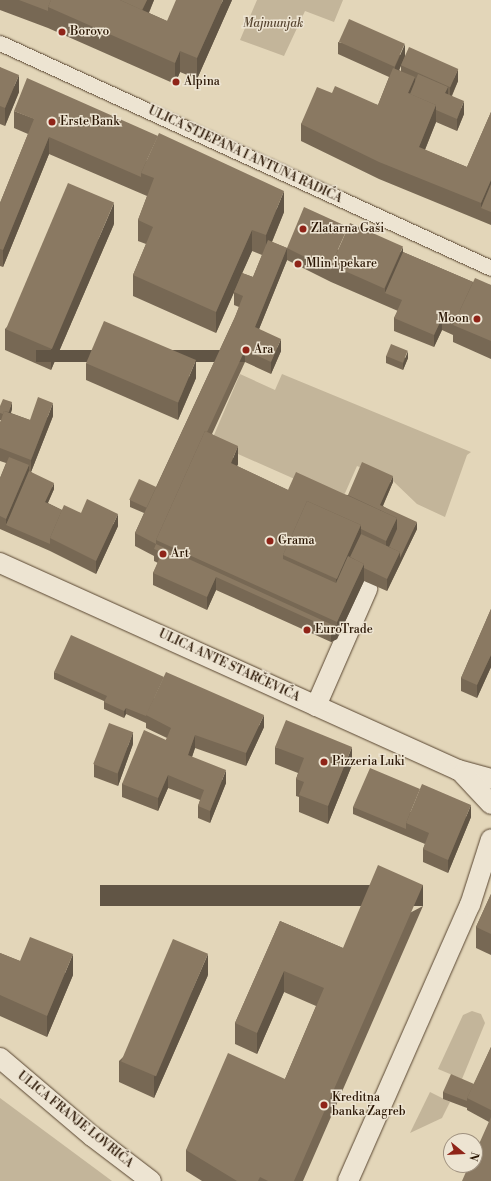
<!DOCTYPE html>
<meta charset="utf-8">
<style>
body{margin:0}
#map{position:relative;width:491px;height:1181px;overflow:hidden;background:#e3d6b9;font-family:"Libre Bodoni",serif}
div>[style]{position:absolute}
.green>*{inset:0;background:#c3b59a}
.roads{filter:drop-shadow(0 0 1px #584530) drop-shadow(0 0 1px #584530)}
.pedestrian>*{height:15px;margin:-7.5px;padding:0 7.5px;transform-origin:7.5px;border-radius:7.5px;background:#ede4d2}
.minor>*{height:20px;margin:-10px;padding:0 10px;transform-origin:10px;border-radius:10px;background:#ede4d2}
.wall>*{inset:0;background:#776854}
.shaded-wall>*{inset:0;background:#615545;transform-origin:0 0}
.building>*{inset:0;background:#8a7962;transform-origin:0 0}
.dots>*{width:11px;height:11px;translate:-50% -50%;box-sizing:border-box;border:2px solid #ede4d2;border-radius:50%}
span{translate:-50% -50%;white-space:nowrap;text-align:center;line-height:1.15;-webkit-text-stroke:3px #ede4d2;paint-order:stroke}
.park-label{font-size:12px;color:#574530;font-style:italic}
.poi-label{font-size:12px;color:#291503}
.left{translate:0 -50%;text-align:left}
.right{translate:-100% -50%;text-align:right}
.street-label{font-size:12px;color:#291503}
.north{position:absolute;left:443px;top:1133px;width:40px;height:40px;box-sizing:border-box;background:#ede4d2;border:1px solid #9f917f;border-radius:50%;rotate:108deg;font-size:11px;font-weight:700;line-height:16px;text-align:center;color:#291503}
.north::after{content:'';display:block;margin:auto;width:14px;height:18px;background:#8f2418;clip-path:polygon(50% 0,100% 100%,50% 72%,0 100%)}
</style>
<div id="map">
<div class="green">
<div style="clip-path:polygon(257px 0,343px 0,334px 22px,305px 11px,284px 56px,240px 40px)"></div>
<div style="clip-path:polygon(240px 374px,275px 390px,282px 374px,471px 452px,467px 455px,445px 517px,417px 504px,393px 481px,357px 466px,342px 500px,211px 442px)"></div>
<div style="clip-path:polygon(472px 1011px,481px 1014px,485px 1023px,462px 1079px,438px 1069px,463px 1015px)"></div>
<div style="clip-path:polygon(430px 1092px,450px 1102px,442px 1118px,410px 1133px)"></div>
<div style="clip-path:polygon(0 1098px,112px 1181px,0 1181px)"></div>
</div>
<div class="roads">
<div class="pedestrian">
<div style="left:0;top:43px;width:540px;rotate:24.62deg"></div>
</div>
<div class="minor">
<div style="left:0;top:563px;width:503px;rotate:24.32deg"></div>
<div style="left:458px;top:770px;width:34px;rotate:15deg"></div>
<div style="left:316px;top:706px;width:128px;rotate:-66.4deg"></div>
<div style="left:463px;top:774px;width:41px;rotate:47deg"></div>
<div style="left:0;top:1058px;width:121px;rotate:40.3deg"></div>
<div style="left:92px;top:1136px;width:74px;rotate:37.3deg"></div>
<div style="left:348px;top:1181px;width:302px;rotate:-66.2deg"></div>
<div style="left:470px;top:905px;width:69px;rotate:-72.3deg"></div>
</div>
</div>
<div class="wall">
<div style="clip-path:polygon(0 0,154px 0,149px 13px,167px 21px,232px 0,197px 79px,180px 72px,175px 84px,48px 28px,0 10px)"></div>
<div style="clip-path:polygon(evenodd,338px 42px,405px 56px,458px 81px,452px 96px,464px 114px,457px 131px,436px 122px,425px 150px,467px 167px,491px 112px,491px 225px,379px 179px,301px 141px,301px 124px,332px 93px,378px 105px,389px 77px,338px 54px,338px 42px,401px 65px,401px 71px,399px 70px,401px 65px)"></div>
<div style="clip-path:polygon(0 67px,19px 92px,5px 126px,0 124px)"></div>
<div style="clip-path:polygon(evenodd,14px 111px,284px 212px,272px 242px,287px 248px,403px 252px,473px 282px,491px 285px,491px 359px,453px 342px,453px 335px,442px 330px,434px 347px,394px 331px,394px 318px,398px 311px,331px 282px,287px 260px,259px 329px,281px 351px,271px 374px,245px 362px,212px 434px,238px 464px,237px 466px,288px 490px,348px 495px,393px 482px,383px 506px,417px 529px,387px 591px,364px 581px,337px 639px,331px 642px,216px 590px,207px 610px,153px 585px,153px 573px,158px 563px,154px 561px,154px 556px,135px 546px,135px 533px,144px 513px,130px 507px,130px 500px,156px 487px,235px 317px,239px 307px,234px 305px,234px 292px,236px 288px,216px 333px,133px 296px,133px 275px,146px 244px,138px 241px,138px 220px,147px 196px,49px 154px,3px 267px,0 266px,0 203px,28px 134px,14px 128px,14px 111px,252px 251px,262px 255px,253px 277px,242px 273px,252px 251px)"></div>
<div style="clip-path:polygon(114px 224px,51px 370px,5px 350px,5px 329px)"></div>
<div style="clip-path:polygon(386px 356px,408px 358px,403px 370px,386px 363px)"></div>
<div style="clip-path:polygon(86px 363px,196px 378px,178px 420px,86px 380px)"></div>
<div style="clip-path:polygon(0 406px,12px 409px,11px 413px,30px 420px,53px 416px,31px 472px,54px 489px,48px 503px,62px 510px,81px 513px,118px 526px,96px 574px,50px 551px,0 529px,0 478px,6px 463px,0 461px,0 423px,1px 420px,0 420px)"></div>
<div style="clip-path:polygon(491px 609px,491px 667px,477px 698px,461px 691px,461px 678px)"></div>
<div style="clip-path:polygon(54px 672px,264px 727px,246px 766px,195px 748px,192px 757px,226px 783px,210px 823px,198px 818px,198px 806px,200px 800px,168px 788px,158px 811px,122px 797px,122px 784px,166px 740px,167px 738px,146px 728px,146px 723px,126px 714px,124px 718px,104px 709px,104px 701px,54px 679px)"></div>
<div style="clip-path:polygon(133px 744px,118px 786px,94px 777px,94px 764px)"></div>
<div style="clip-path:polygon(275px 747px,352px 765px,328px 824px,299px 812px,299px 797px,296px 796px,296px 779px,298px 773px,275px 764px)"></div>
<div style="clip-path:polygon(353px 807px,471px 817px,448px 873px,423px 862px,423px 849px,425px 844px,353px 814px)"></div>
<div style="clip-path:polygon(491px 894px,491px 955px,476px 948px,476px 927px)"></div>
<div style="clip-path:polygon(423px 906px,303px 1181px,202px 1181px,186px 1171px,186px 1150px,285px 1079px,316px 1006px,284px 992px,257px 1054px,235px 1044px,235px 1023px,280px 921px,343px 948px)"></div>
<div style="clip-path:polygon(0 953px,20px 961px,73px 975px,47px 1037px,0 1016px)"></div>
<div style="clip-path:polygon(208px 975px,154px 1098px,119px 1082px,119px 1061px)"></div>
<div style="clip-path:polygon(491px 1047px,491px 1181px,489px 1122px,467px 1110px,467px 1108px,443px 1099px,443px 1092px,474px 1084px)"></div>
</div>
<div class="shaded-wall">
<div style="clip-path:polygon(147px 0,154px 0,141px 30px,141px 13px)"></div>
<div style="clip-path:polygon(223px 0,232px 0,197px 79px,197px 58px)"></div>
<div style="clip-path:polygon(405px 44px,405px 56px,395px 80px,395px 67px)"></div>
<div style="clip-path:polygon(180px 51px,180px 72px,175px 84px,175px 63px)"></div>
<div style="clip-path:polygon(458px 69px,458px 81px,450px 99px,450px 87px)"></div>
<div style="clip-path:polygon(19px 75px,19px 92px,5px 126px,5px 108px)"></div>
<div style="clip-path:polygon(415px 77px,415px 94px,408px 93px)"></div>
<div style="clip-path:polygon(448px 87px,448px 100px,445px 93px)"></div>
<div style="clip-path:polygon(464px 101px,464px 114px,457px 131px,457px 119px)"></div>
<div style="clip-path:polygon(436px 105px,436px 122px,419px 164px,419px 147px)"></div>
<div style="clip-path:polygon(49px 137px,49px 154px,3px 267px,3px 250px)"></div>
<div style="clip-path:polygon(491px 180px,491px 198px,481px 208px,481px 203px)"></div>
<div style="clip-path:polygon(284px 191px,284px 212px,266px 256px,266px 235px)"></div>
<div style="clip-path:polygon(114px 203px,114px 224px,51px 370px,51px 349px)"></div>
<div style="clip-path:polygon(252px 230px,252px 251px,216px 333px,216px 312px)"></div>
<div style="clip-path:polygon(403px 247px,403px 264px,385px 293px,385px 288px)"></div>
<div style="clip-path:polygon(287px 248px,287px 260px,255px 339px,255px 327px)"></div>
<div style="clip-path:polygon(442px 318px,442px 330px,434px 347px,434px 335px)"></div>
<div style="clip-path:polygon(281px 339px,281px 351px,271px 374px,271px 362px)"></div>
<div style="left:245px;top:350px;width:12px;height:209px;rotate:90deg"></div>
<div style="clip-path:polygon(408px 351px,408px 358px,403px 370px,403px 364px)"></div>
<div style="clip-path:polygon(196px 360px,196px 378px,178px 420px,178px 403px)"></div>
<div style="clip-path:polygon(12px 402px,12px 409px,7px 423px,7px 416px)"></div>
<div style="clip-path:polygon(53px 403px,53px 416px,31px 472px,31px 460px)"></div>
<div style="clip-path:polygon(238px 446px,238px 464px,231px 481px,231px 463px)"></div>
<div style="clip-path:polygon(29px 465px,29px 477px,6px 525px,6px 519px)"></div>
<div style="clip-path:polygon(393px 476px,393px 482px,380px 512px,380px 505px)"></div>
<div style="clip-path:polygon(54px 483px,54px 489px,45px 509px,45px 502px)"></div>
<div style="clip-path:polygon(118px 514px,118px 526px,96px 574px,96px 561px)"></div>
<div style="clip-path:polygon(397px 518px,397px 535px,386px 558px,386px 541px)"></div>
<div style="clip-path:polygon(417px 522px,417px 529px,387px 591px,387px 579px,400px 552px)"></div>
<div style="clip-path:polygon(361px 525px,361px 546px,336px 600px,336px 579px)"></div>
<div style="clip-path:polygon(364px 564px,364px 581px,337px 639px,337px 622px)"></div>
<div style="clip-path:polygon(216px 577px,216px 590px,207px 610px,207px 597px)"></div>
<div style="clip-path:polygon(337px 627px,337px 639px,331px 642px,331px 629px)"></div>
<div style="clip-path:polygon(491px 655px,491px 667px,477px 698px,477px 685px)"></div>
<div style="clip-path:polygon(126px 708px,126px 714px,124px 718px,124px 711px)"></div>
<div style="clip-path:polygon(264px 715px,264px 727px,246px 766px,246px 753px)"></div>
<div style="clip-path:polygon(133px 732px,133px 744px,118px 786px,118px 773px)"></div>
<div style="clip-path:polygon(195px 735px,195px 748px,188px 768px,188px 755px)"></div>
<div style="clip-path:polygon(352px 747px,352px 765px,328px 824px,328px 806px)"></div>
<div style="clip-path:polygon(226px 770px,226px 783px,210px 823px,210px 811px)"></div>
<div style="clip-path:polygon(168px 775px,168px 788px,158px 811px,158px 798px)"></div>
<div style="clip-path:polygon(471px 805px,471px 817px,448px 873px,448px 860px)"></div>
<div style="left:423px;top:885px;width:21px;height:323px;rotate:90deg"></div>
<div style="clip-path:polygon(73px 954px,73px 975px,47px 1037px,47px 1016px)"></div>
<div style="clip-path:polygon(208px 954px,208px 975px,154px 1098px,154px 1077px)"></div>
<div style="clip-path:polygon(284px 971px,284px 992px,257px 1054px,257px 1033px)"></div>
</div>
<div class="building">
<div style="clip-path:polygon(19px 0,51px 0,48px 7px,48px 11px)"></div>
<div style="clip-path:polygon(51px 0,120px 0,167px 21px,176px 0,223px 0,197px 58px,180px 51px,175px 63px,48px 7px)"></div>
<div style="clip-path:polygon(120px 0,147px 0,142px 10px)"></div>
<div style="left:349px;top:19px;width:61px;height:25px;rotate:24deg"></div>
<div style="left:409px;top:47px;width:54px;height:20px;rotate:24deg"></div>
<div style="clip-path:polygon(0 67px,19px 75px,5px 108px,0 106px)"></div>
<div style="clip-path:polygon(393px 68px,415px 77px,408px 93px,436px 105px,419px 147px,467px 167px,491px 112px,491px 180px,481px 203px,379px 162px,301px 124px,317px 87px,332px 93px,335px 86px,378px 105px)"></div>
<div style="clip-path:polygon(418px 74px,448px 87px,445px 93px,464px 101px,457px 119px,436px 110px,436px 105px,410px 94px)"></div>
<div style="clip-path:polygon(27px 78px,158px 136px,141px 173px,141px 177px,49px 137px,3px 250px,0 249px,0 203px,34px 119px,14px 111px)"></div>
<div style="clip-path:polygon(159px 133px,284px 191px,266px 235px,252px 230px,216px 312px,133px 275px,153px 227px,138px 220px,154px 178px,141px 173px)"></div>
<div style="left:68px;top:183px;width:50px;height:159px;rotate:23deg"></div>
<div style="clip-path:polygon(491px 184px,491px 212px,481px 208px)"></div>
<div style="clip-path:polygon(304px 207px,348px 227px,331px 265px,331px 270px,287px 248px,255px 327px,281px 339px,271px 362px,245px 350px,207px 432px,205px 431px,156px 540px,156px 544px,135px 533px,235px 317px,243px 296px,234px 292px,242px 273px,253px 277px,268px 240px,287px 248px)"></div>
<div style="left:350px;top:223px;width:58px;height:46px;rotate:24deg"></div>
<div style="clip-path:polygon(403px 252px,473px 282px,454px 323px,442px 318px,434px 335px,394px 318px,402px 300px,385px 293px)"></div>
<div style="clip-path:polygon(475px 278px,491px 285px,491px 341px,453px 325px)"></div>
<div style="left:104px;top:321px;width:100px;height:46px;rotate:23deg"></div>
<div style="left:391px;top:344px;width:18px;height:13px;rotate:22deg"></div>
<div style="clip-path:polygon(38px 397px,53px 403px,31px 460px,0 448px,0 423px,4px 411px,30px 420px)"></div>
<div style="clip-path:polygon(3px 399px,12px 402px,9px 412px,4px 411px,3px 414px,0 413px,0 406px)"></div>
<div style="clip-path:polygon(205px 431px,238px 446px,231px 463px,288px 490px,296px 472px,397px 518px,386px 541px,361px 529px,361px 525px,307px 501px,283px 555px,283px 559px,336px 583px,348px 556px,364px 564px,337px 622px,156px 540px)"></div>
<div style="clip-path:polygon(9px 457px,29px 465px,6px 519px,0 516px,0 478px)"></div>
<div style="clip-path:polygon(362px 462px,393px 476px,380px 505px,417px 522px,400px 558px,400px 552px,389px 547px,397px 529px,397px 518px,348px 495px)"></div>
<div style="clip-path:polygon(29px 471px,54px 483px,45px 502px,62px 510px,50px 538px,50px 544px,6px 525px)"></div>
<div style="left:139px;top:479px;width:19px;height:23px;rotate:25deg"></div>
<div style="clip-path:polygon(87px 499px,118px 514px,96px 561px,50px 538px,64px 505px,81px 513px)"></div>
<div style="left:307px;top:501px;width:59px;height:59px;rotate:24deg"></div>
<div style="clip-path:polygon(361px 534px,400px 552px,387px 579px,364px 568px,364px 564px,350px 557px)"></div>
<div style="clip-path:polygon(156px 544px,337px 627px,331px 629px,216px 577px,207px 597px,153px 573px,162px 552px,154px 549px)"></div>
<div style="clip-path:polygon(491px 609px,491px 655px,477px 685px,461px 678px)"></div>
<div style="clip-path:polygon(71px 635px,164px 677px,146px 716px,126px 708px,124px 711px,104px 702px,107px 696px,54px 672px)"></div>
<div style="clip-path:polygon(166px 672px,264px 715px,246px 753px,195px 735px,188px 755px,226px 770px,210px 811px,198px 806px,204px 790px,168px 775px,158px 798px,122px 784px,144px 730px,166px 740px,171px 728px,146px 715px)"></div>
<div style="clip-path:polygon(286px 720px,352px 747px,328px 806px,299px 795px,304px 782px,296px 779px,304px 758px,275px 747px)"></div>
<div style="left:109px;top:723px;width:26px;height:44px;rotate:21deg"></div>
<div style="clip-path:polygon(370px 768px,420px 789px,406px 823px,406px 829px,353px 807px)"></div>
<div style="clip-path:polygon(422px 784px,471px 805px,448px 860px,423px 849px,429px 833px,406px 823px)"></div>
<div style="clip-path:polygon(378px 865px,423px 885px,294px 1181px,268px 1181px,260px 1177px,258px 1181px,237px 1181px,186px 1150px,228px 1053px,285px 1079px,324px 988px,284px 971px,257px 1033px,235px 1023px,280px 921px,343px 948px)"></div>
<div style="clip-path:polygon(491px 894px,491px 934px,476px 927px)"></div>
<div style="clip-path:polygon(30px 937px,73px 954px,47px 1016px,0 995px,0 953px,20px 961px)"></div>
<div style="left:173px;top:939px;width:38px;height:133px;rotate:23deg"></div>
<div style="clip-path:polygon(491px 1047px,491px 1110px,467px 1098px)"></div>
<div style="clip-path:polygon(451px 1074px,474px 1084px,467px 1098px,467px 1101px,443px 1092px)"></div>
<div style="clip-path:polygon(491px 1117px,491px 1181px,462px 1181px,469px 1165px,475px 1165px,475px 1153px)"></div>
</div>
<div class="dots">
<div style="left:62px;top:32px;background:#8f2418"></div>
<div style="left:176px;top:82px;background:#8f2418"></div>
<div style="left:52px;top:122px;background:#8f2418"></div>
<div style="left:303px;top:229px;background:#8f2418"></div>
<div style="left:298px;top:264px;background:#8f2418"></div>
<div style="left:477px;top:319px;background:#8f2418"></div>
<div style="left:246px;top:350px;background:#8f2418"></div>
<div style="left:270px;top:541px;background:#8f2418"></div>
<div style="left:163px;top:554px;background:#8f2418"></div>
<div style="left:307px;top:630px;background:#8f2418"></div>
<div style="left:324px;top:762px;background:#8f2418"></div>
<div style="left:324px;top:1105px;background:#8f2418"></div>
</div>
<div class="park-label">
<span style="left:273px;top:24px">Majmunjak</span>
</div>
<div class="poi-label">
<span class="left" style="left:70px;top:32px">Borovo</span>
<span class="left" style="left:184px;top:82px">Alpina</span>
<span class="left" style="left:60px;top:122px">Erste Bank</span>
<span class="left" style="left:311px;top:229px">Zlatarna Gaši</span>
<span class="left" style="left:306px;top:264px">Mlin i pekare</span>
<span class="right" style="left:469px;top:319px">Moon</span>
<span class="left" style="left:254px;top:350px">Ara</span>
<span class="left" style="left:278px;top:541px">Grama</span>
<span class="left" style="left:171px;top:554px">Art</span>
<span class="left" style="left:315px;top:630px">EuroTrade</span>
<span class="left" style="left:332px;top:762px">Pizzeria Luki</span>
<span class="left" style="left:332px;top:1105px">Kreditna<br>banka Zagreb</span>
</div>
<div class="street-label">
<span style="left:245px;top:155px;rotate:25deg">ULICA STJEPANA I ANTUNA RADIĆA</span>
<span style="left:229px;top:666px;rotate:25deg">ULICA ANTE STARČEVIĆA</span>
<span style="left:75px;top:1120px;rotate:39deg">ULICA FRANJE LOVRIĆA</span>
</div>
<div class="north">N</div>
</div>
